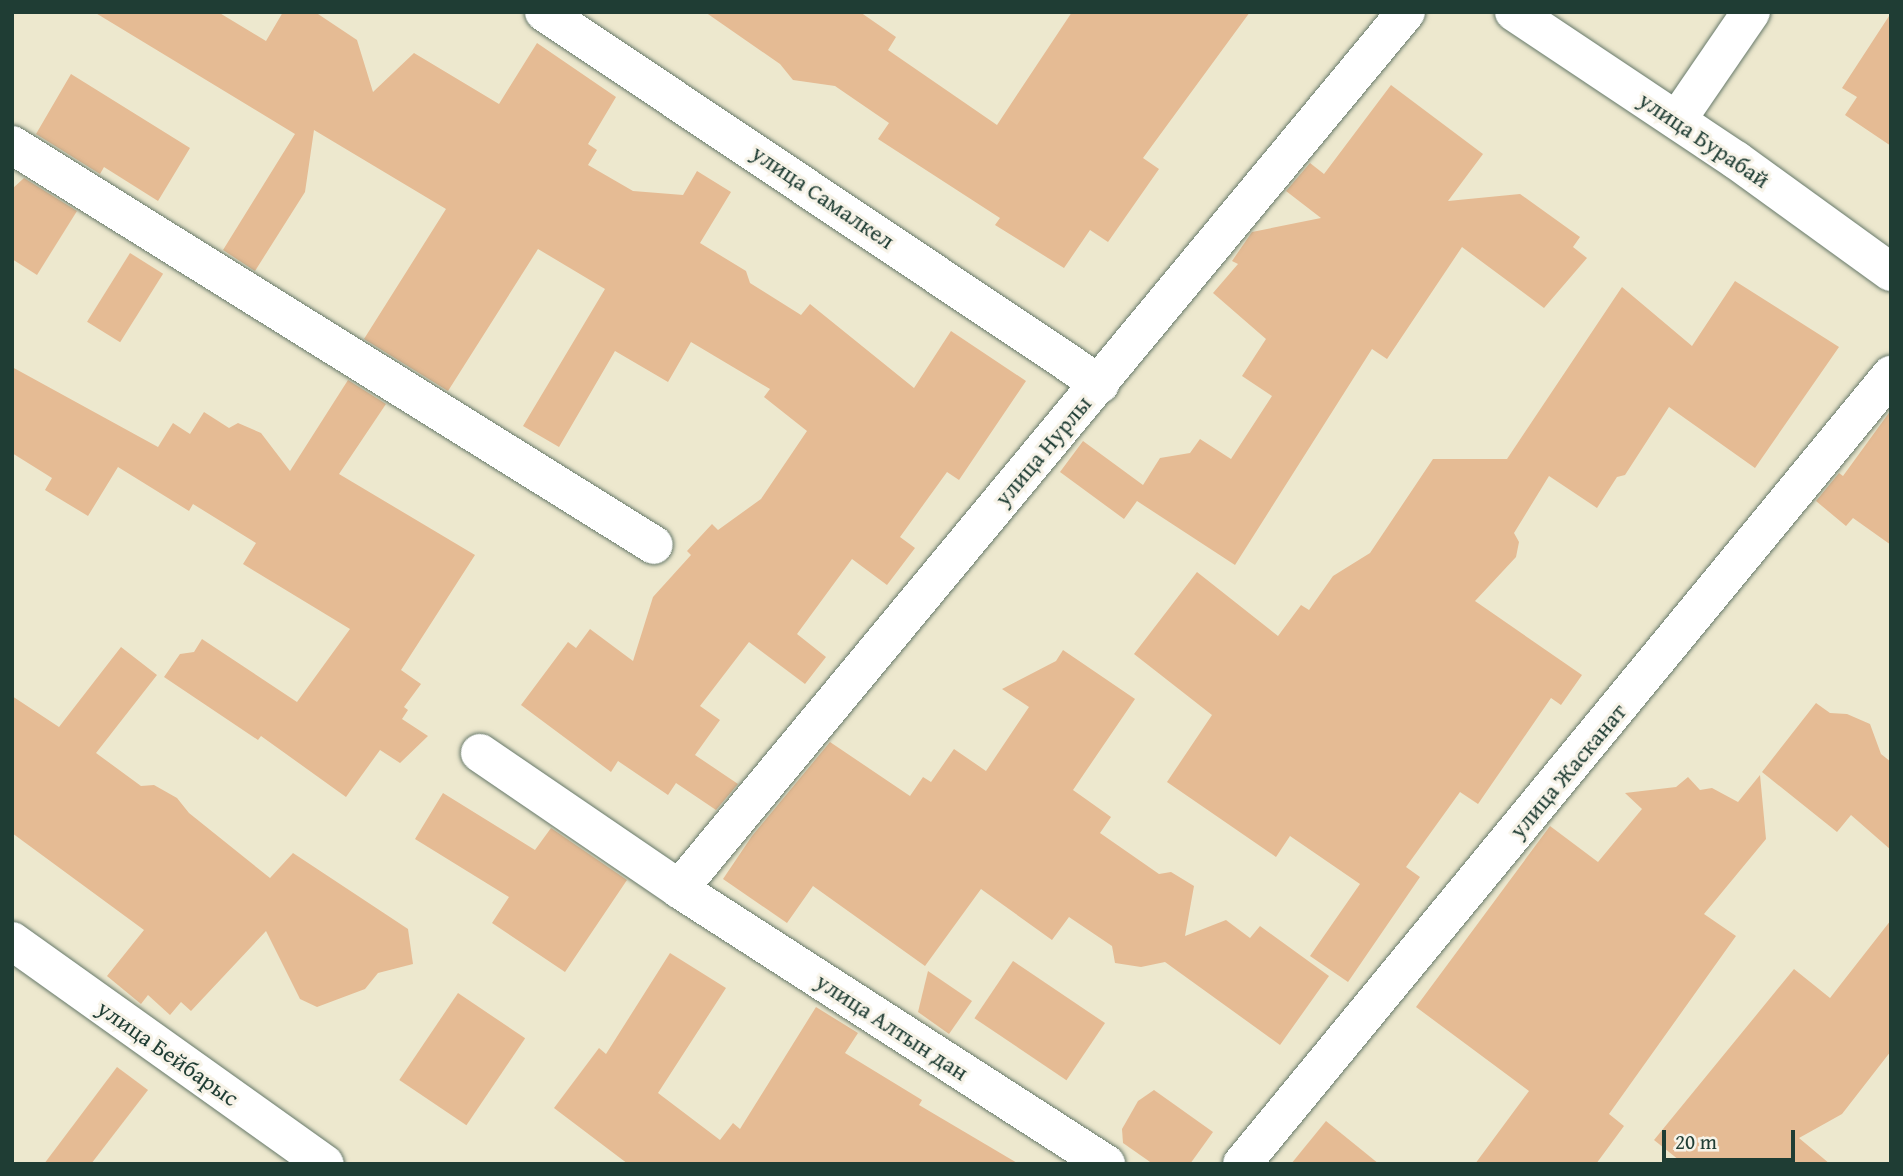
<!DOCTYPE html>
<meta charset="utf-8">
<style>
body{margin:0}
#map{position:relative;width:1903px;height:1176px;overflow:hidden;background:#ede8ce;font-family:"Gentium Book Plus",serif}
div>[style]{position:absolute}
.building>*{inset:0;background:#e5bb94;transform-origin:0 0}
.roads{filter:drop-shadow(0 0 2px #67796a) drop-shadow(0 0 2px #67796a)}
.minor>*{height:38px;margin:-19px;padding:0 19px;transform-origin:19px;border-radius:19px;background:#fff}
span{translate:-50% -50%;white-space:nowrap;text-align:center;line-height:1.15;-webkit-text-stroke:6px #f7f3e8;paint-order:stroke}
.street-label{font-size:23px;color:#1f3d34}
.frame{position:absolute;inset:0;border:14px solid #1f3d34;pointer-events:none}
.scale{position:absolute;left:1662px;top:1130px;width:133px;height:32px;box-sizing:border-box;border:4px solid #1f3d34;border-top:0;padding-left:9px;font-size:21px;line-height:24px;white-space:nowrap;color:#1f3d34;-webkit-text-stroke:5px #f7f3e8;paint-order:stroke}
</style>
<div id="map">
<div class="building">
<div style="clip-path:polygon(94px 12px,218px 12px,266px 41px,283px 12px,315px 12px,357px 40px,373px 92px,414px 53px,499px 104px,537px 43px,616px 97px,588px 144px,597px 150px,588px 165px,633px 191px,683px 195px,697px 171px,731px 192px,700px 243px,746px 271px,750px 283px,801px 315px,810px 304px,914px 388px,951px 331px,1026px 381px,959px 480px,947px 472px,900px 537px,915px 548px,887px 585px,852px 559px,797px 634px,826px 657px,805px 684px,749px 642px,700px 706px,720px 720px,695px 755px,738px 784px,716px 810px,676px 783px,668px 795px,618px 761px,611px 772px,521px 705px,568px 642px,576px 648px,590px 629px,633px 661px,653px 597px,691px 555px,687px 551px,712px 524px,718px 530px,761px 499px,807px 431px,764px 397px,770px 389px,691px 342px,668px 382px,615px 351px,559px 447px,523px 426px,605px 289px,538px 249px,448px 391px,364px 339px,446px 209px,314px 130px,305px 192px,255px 271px,223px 250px,295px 134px)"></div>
<div style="clip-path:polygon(705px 12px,860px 12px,896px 37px,888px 50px,997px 125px,1072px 12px,1250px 12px,1143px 158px,1159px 169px,1108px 242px,1090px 230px,1064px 268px,995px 225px,1000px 218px,878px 139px,889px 123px,835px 86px,793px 80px,780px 64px)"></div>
<div style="clip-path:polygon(1891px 13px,1891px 146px,1845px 115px,1857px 97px,1842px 88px)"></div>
<div style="clip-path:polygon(71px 74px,190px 148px,158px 201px,104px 167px,100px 174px,36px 134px)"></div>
<div style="clip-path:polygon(1391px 85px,1483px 154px,1448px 201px,1520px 194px,1580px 237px,1573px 247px,1587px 258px,1544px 308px,1462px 247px,1387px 359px,1372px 349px,1235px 565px,1137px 501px,1124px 519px,1060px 472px,1083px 441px,1143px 485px,1160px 458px,1190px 453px,1200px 439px,1231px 459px,1272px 396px,1242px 376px,1266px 339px,1213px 293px,1238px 264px,1232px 261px,1252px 232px,1321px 218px,1286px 191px,1310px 163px,1324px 174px)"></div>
<div style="clip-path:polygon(24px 178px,77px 211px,37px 275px,12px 259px,12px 189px)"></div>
<div style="left:130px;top:253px;width:39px;height:81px;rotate:32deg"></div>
<div style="clip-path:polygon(1735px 281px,1839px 347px,1755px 468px,1669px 407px,1625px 475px,1617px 477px,1597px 508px,1549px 476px,1514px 533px,1519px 542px,1516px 557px,1475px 601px,1582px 675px,1561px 705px,1551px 698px,1478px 804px,1460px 792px,1406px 867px,1420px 877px,1348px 982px,1310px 956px,1360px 884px,1290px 836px,1276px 857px,1167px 782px,1212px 715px,1134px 654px,1197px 572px,1278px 636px,1301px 605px,1309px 610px,1333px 576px,1370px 553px,1433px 459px,1507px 459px,1622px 287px,1692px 346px)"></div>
<div style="clip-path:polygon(12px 367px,158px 447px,173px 423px,190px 434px,204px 412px,229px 428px,238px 423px,261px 433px,290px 471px,348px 380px,386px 404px,339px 474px,475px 555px,401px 670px,421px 684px,404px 707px,408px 710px,402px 719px,428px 736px,400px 763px,380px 750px,346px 797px,261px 736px,258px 740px,164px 677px,180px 654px,194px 652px,202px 639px,297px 702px,350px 629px,243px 564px,256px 543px,193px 504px,189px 511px,118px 467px,88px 516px,45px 490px,52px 478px,12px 453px)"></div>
<div style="clip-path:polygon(1891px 410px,1891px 545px,1853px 518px,1846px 526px,1816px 501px,1839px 473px,1843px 476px)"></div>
<div style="clip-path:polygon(121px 647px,157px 675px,96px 753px,141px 786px,154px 785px,177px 798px,189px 813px,270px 878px,293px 853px,408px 929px,413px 964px,378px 973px,365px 989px,317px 1007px,300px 999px,266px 931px,191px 1011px,181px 1002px,170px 1015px,148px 995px,141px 1004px,107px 976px,144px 930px,12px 833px,12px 696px,59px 727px)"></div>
<div style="clip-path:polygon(1063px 650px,1135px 699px,1073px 790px,1111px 817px,1100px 833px,1159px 874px,1171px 872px,1194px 886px,1185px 936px,1226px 920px,1250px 938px,1260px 926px,1329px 976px,1280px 1045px,1165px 962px,1141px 967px,1115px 963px,1112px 946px,1069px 917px,1052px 940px,981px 889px,925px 966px,813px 886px,787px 923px,723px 879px,752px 836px,830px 742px,910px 796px,923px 777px,931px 782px,954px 749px,986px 771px,1029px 707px,1002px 689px,1056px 661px)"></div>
<div style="clip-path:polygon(1816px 703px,1830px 713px,1847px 714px,1870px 724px,1881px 754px,1891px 762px,1891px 850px,1851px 815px,1837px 832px,1762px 772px)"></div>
<div style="clip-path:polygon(1760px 775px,1766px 839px,1704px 914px,1736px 936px,1609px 1114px,1624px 1126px,1596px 1164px,1475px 1164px,1529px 1091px,1416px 1007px,1550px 826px,1598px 862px,1642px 809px,1625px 793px,1676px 787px,1688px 777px,1700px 790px,1712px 788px,1738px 802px)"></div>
<div style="clip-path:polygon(443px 793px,535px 850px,551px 828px,627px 880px,565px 972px,492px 923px,509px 897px,415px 839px)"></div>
<div style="clip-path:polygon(1891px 920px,1891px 1051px,1842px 1114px,1799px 1138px,1830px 1164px,1684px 1164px,1654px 1140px,1794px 969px,1830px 998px)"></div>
<div style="clip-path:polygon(670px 953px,726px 988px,658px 1093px,720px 1140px,733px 1123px,740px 1129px,816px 1007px,858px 1033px,845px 1053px,922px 1100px,919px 1105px,1019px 1164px,628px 1164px,554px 1108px,599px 1048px,606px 1054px)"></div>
<div style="left:1013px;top:961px;width:111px;height:69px;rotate:34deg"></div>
<div style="clip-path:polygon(928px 971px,972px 1001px,949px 1034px,918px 1012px)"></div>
<div style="left:458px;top:993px;width:81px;height:105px;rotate:34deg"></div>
<div style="clip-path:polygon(117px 1067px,148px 1090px,91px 1164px,44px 1164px)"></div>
<div style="clip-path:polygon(1154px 1090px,1213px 1132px,1190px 1164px,1153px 1164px,1123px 1143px,1122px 1129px,1138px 1101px)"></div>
<div style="clip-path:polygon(1326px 1121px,1379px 1164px,1291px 1164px)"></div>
</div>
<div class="roads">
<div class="minor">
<div style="left:544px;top:12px;width:669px;rotate:33.79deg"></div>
<div style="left:1514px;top:12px;width:267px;rotate:33.7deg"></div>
<div style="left:1736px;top:160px;width:191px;rotate:35.9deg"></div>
<div style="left:1677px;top:120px;width:131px;rotate:-55.6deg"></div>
<div style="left:12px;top:145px;width:756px;rotate:31.93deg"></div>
<div style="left:480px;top:753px;width:241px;rotate:34.3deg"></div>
<div style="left:679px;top:889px;width:508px;rotate:32.78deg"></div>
<div style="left:679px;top:889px;width:1139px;rotate:-50.34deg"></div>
<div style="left:12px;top:941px;width:384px;rotate:35.5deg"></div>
<div style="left:1242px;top:1164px;width:1022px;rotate:-50.56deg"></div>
</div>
</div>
<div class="street-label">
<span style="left:1704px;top:140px;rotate:34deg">улица Бурабай</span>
<span style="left:823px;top:197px;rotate:34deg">улица Самалкел</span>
<span style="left:1043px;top:451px;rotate:-50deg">улица Нурлы</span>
<span style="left:1568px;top:771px;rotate:-50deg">улица Жасканат</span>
<span style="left:892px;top:1027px;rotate:33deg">улица Алтын дан</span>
<span style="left:168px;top:1053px;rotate:35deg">улица Бейбарыс</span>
</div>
<div class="frame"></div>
<div class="scale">20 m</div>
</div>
